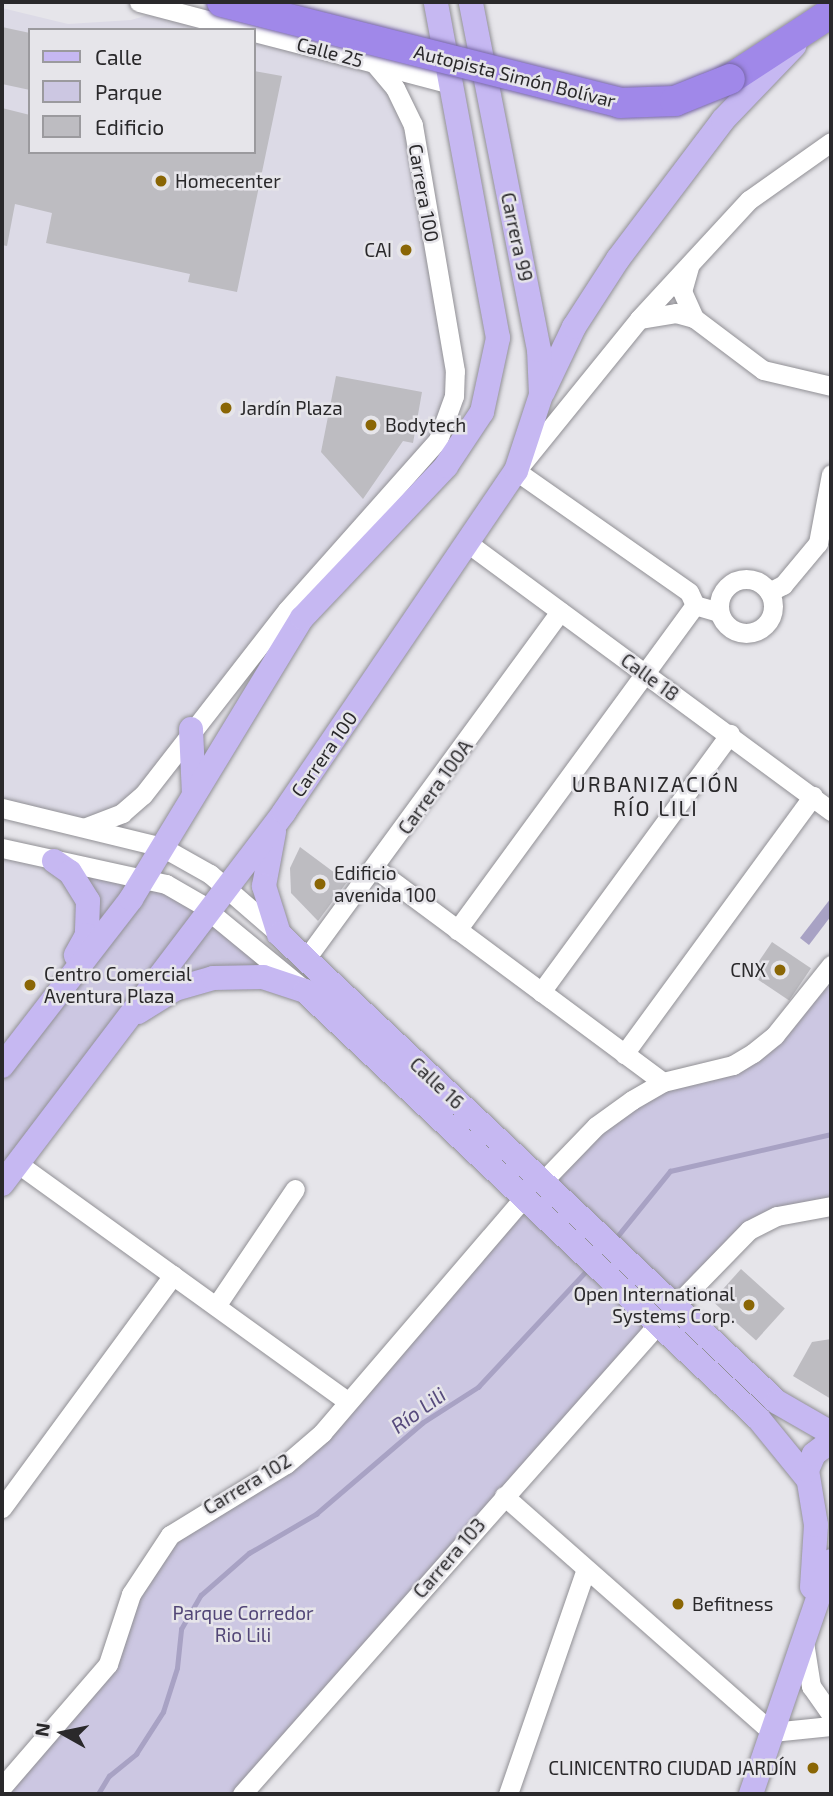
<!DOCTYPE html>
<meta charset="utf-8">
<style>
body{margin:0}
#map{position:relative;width:833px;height:1796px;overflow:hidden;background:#e6e5ea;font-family:"Exo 2",sans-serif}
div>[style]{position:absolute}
.built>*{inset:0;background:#dcdae6}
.green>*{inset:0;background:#ccc7e2}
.water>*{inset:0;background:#a8a2c4}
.stream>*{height:4.5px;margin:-2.25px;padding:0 2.25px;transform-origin:2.25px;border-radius:2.25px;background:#a8a2c4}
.building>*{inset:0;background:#bdbcc1;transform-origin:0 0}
.roads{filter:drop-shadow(0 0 2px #919095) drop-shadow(0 0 2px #919095)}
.minor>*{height:19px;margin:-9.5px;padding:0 9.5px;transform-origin:9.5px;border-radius:9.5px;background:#fff}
.minor>.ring{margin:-9.5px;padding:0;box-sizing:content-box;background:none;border:19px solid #fff;border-radius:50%}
.major>*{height:24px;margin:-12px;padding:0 12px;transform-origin:12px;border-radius:12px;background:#c6b8f2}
.highway>*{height:30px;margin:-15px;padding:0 15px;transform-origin:15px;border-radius:15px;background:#a088e9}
.bridges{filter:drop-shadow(0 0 2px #7767a6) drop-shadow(0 0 2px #7767a6)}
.highway-bridge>*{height:30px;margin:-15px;padding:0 15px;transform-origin:15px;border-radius:15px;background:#a088e9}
.dots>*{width:19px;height:19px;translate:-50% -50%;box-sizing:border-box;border:4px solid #e6e5ea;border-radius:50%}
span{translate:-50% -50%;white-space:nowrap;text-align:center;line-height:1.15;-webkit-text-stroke:5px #e6e5ea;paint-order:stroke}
.street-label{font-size:19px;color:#2a292b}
.poi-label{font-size:19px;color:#2a292b}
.left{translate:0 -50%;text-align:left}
.right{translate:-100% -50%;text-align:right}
.park-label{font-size:19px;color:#524677}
.neighbourhood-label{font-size:21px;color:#2a292b;letter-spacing:2px}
.water-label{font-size:21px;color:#574b7c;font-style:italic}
.frame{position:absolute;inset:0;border:4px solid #2a292b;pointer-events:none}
.legend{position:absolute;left:28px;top:28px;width:228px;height:126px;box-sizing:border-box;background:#e6e5ea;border:2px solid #9b9a9e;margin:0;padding:9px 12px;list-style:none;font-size:21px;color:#2a292b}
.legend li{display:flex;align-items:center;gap:14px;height:35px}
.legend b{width:35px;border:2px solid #9b9a9e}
.north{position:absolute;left:28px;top:1698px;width:70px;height:70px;-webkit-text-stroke:5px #e6e5ea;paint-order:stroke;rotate:279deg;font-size:19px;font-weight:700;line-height:28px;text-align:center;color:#2a292b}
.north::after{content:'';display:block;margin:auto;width:24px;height:32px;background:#2a292b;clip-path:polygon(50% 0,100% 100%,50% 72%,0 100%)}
</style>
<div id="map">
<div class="built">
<div style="clip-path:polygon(2px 8px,68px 24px,131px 20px,169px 9px,246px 30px,30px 30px,30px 152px,254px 152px,254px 32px,374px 63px,395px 88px,455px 371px,448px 420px,191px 729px,106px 821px,2px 808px)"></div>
<div style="clip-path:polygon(2px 848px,70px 872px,87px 935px,2px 1066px)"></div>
</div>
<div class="green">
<div style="clip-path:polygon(54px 861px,200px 904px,273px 979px,158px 998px,2px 1184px,2px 1066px,35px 1021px,90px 920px)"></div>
<div style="clip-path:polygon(831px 965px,831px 1206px,777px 1216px,675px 1306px,542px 1182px,632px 1100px,732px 1065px)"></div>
<div style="clip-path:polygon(524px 1197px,658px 1324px,242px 1794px,2px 1794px,88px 1693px,151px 1558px,286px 1464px)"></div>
</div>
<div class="water">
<div style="clip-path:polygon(831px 898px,831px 916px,809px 945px,800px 938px)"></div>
</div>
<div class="stream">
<div style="left:616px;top:1238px;width:86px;rotate:-51.1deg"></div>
<div style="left:670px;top:1171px;width:165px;rotate:-12.9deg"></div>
<div style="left:98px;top:1794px;width:21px;rotate:-59deg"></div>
<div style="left:109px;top:1776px;width:35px;rotate:-39deg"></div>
<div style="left:136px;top:1754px;width:50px;rotate:-57.3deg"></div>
<div style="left:163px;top:1712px;width:46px;rotate:-72.3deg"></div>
<div style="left:177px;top:1668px;width:39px;rotate:-84deg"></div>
<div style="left:181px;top:1629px;width:39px;rotate:-60deg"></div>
<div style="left:201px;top:1595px;width:64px;rotate:-41.2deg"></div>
<div style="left:249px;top:1553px;width:78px;rotate:-30.2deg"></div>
<div style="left:316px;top:1514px;width:140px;rotate:-40.6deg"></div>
<div style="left:422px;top:1423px;width:67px;rotate:-32.7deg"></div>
<div style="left:478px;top:1387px;width:163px;rotate:-47deg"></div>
</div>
<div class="building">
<div style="clip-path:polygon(2px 27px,30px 33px,30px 90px,2px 84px)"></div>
<div style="clip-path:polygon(254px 71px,282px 76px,237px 292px,188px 282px,190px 274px,46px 243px,52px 213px,15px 204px,7px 246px,2px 245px,2px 108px,30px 115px,30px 152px,254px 152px)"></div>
<div style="clip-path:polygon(336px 376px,422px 392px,413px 443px,403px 441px,363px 499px,321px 452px)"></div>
<div style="clip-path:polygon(300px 847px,347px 882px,318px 921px,291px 893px,290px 868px)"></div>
<div style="left:772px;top:942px;width:47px;height:39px;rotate:34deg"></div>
<div style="left:741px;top:1269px;width:59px;height:43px;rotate:42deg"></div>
<div style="clip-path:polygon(831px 1339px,831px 1399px,793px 1376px,812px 1342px)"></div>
</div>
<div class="roads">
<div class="minor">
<div style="left:139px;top:2px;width:111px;rotate:14.7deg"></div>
<div style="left:375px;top:64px;width:79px;rotate:14.7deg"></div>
<div style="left:689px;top:267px;width:25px;rotate:106deg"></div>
<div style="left:682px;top:291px;width:30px;rotate:66deg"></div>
<div style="left:694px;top:318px;width:86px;rotate:37deg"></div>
<div style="left:763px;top:370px;width:70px;rotate:13.2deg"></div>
<div style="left:639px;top:319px;width:37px;rotate:-9deg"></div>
<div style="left:676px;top:313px;width:19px;rotate:16deg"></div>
<div style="left:469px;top:544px;width:450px;rotate:36.4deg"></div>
<div class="ring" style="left:719px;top:579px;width:35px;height:35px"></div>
<div style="left:769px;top:592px;width:16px;rotate:-27deg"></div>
<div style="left:783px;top:585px;width:55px;rotate:-50.2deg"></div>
<div style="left:818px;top:543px;width:70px;rotate:-79.3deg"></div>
<div style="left:719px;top:612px;width:25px;rotate:-164deg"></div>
<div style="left:695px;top:605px;width:14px;rotate:-115deg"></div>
<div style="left:689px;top:592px;width:211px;rotate:-145deg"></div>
<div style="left:516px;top:471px;width:196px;rotate:-51deg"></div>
<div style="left:639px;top:319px;width:162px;rotate:-47.3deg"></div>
<div style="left:749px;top:200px;width:100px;rotate:-35.3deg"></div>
<div style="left:2px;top:808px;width:165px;rotate:13.7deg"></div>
<div style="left:162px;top:847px;width:55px;rotate:29.4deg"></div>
<div style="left:210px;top:874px;width:91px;rotate:41deg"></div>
<div style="left:86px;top:827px;width:39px;rotate:-21deg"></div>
<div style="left:122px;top:813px;width:28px;rotate:-41deg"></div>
<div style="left:143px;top:795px;width:234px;rotate:-52.1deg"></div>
<div style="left:287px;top:610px;width:227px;rotate:-48.4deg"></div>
<div style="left:438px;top:440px;width:47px;rotate:-70deg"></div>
<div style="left:454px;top:396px;width:25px;rotate:-88deg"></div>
<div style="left:455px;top:371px;width:250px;rotate:-99.7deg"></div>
<div style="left:413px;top:125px;width:41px;rotate:-115.9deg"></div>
<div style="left:395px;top:88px;width:33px;rotate:-130deg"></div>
<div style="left:374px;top:63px;width:124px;rotate:-165.5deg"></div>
<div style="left:2px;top:848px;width:168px;rotate:12.4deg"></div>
<div style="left:166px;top:884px;width:39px;rotate:30deg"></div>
<div style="left:200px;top:904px;width:131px;rotate:39.4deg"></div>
<div style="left:376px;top:869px;width:357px;rotate:36.6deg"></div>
<div style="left:457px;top:930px;width:403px;rotate:-53.8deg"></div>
<div style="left:305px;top:960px;width:432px;rotate:-53.8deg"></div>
<div style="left:541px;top:992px;width:320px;rotate:-53.8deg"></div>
<div style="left:624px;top:1054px;width:320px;rotate:-53.8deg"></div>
<div style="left:17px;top:1163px;width:407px;rotate:35.8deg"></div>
<div style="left:542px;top:1182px;width:78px;rotate:-46deg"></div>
<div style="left:596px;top:1126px;width:44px;rotate:-35.8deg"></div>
<div style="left:632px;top:1100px;width:36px;rotate:-30deg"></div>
<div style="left:663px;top:1082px;width:72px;rotate:-13.7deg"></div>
<div style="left:733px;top:1065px;width:23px;rotate:-31deg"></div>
<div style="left:753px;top:1053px;width:28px;rotate:-39deg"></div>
<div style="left:775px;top:1035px;width:90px;rotate:-51.3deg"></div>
<div style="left:216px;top:1306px;width:141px;rotate:-56deg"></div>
<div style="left:675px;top:1306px;width:106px;rotate:-45.8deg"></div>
<div style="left:749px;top:1230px;width:31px;rotate:-27deg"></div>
<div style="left:777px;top:1216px;width:55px;rotate:-10.5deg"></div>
<div style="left:504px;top:1496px;width:357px;rotate:41.4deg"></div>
<div style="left:772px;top:1732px;width:59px;rotate:-5.8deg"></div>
<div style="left:2px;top:1508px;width:289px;rotate:-53.7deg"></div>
<div style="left:804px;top:1642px;width:45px;rotate:81deg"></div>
<div style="left:811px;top:1686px;width:35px;rotate:55deg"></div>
<div style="left:2px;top:1787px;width:162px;rotate:-49.2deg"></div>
<div style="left:108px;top:1664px;width:74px;rotate:-71.8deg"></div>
<div style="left:131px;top:1594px;width:71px;rotate:-56.5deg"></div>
<div style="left:170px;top:1535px;width:136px;rotate:-31.5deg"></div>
<div style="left:286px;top:1464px;width:48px;rotate:-40.7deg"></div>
<div style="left:322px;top:1433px;width:311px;rotate:-49.4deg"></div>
<div style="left:242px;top:1794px;width:628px;rotate:-48.49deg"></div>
<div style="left:508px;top:1794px;width:238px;rotate:-70.9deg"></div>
</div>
<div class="major">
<div style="left:543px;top:392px;width:72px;rotate:-64.5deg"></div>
<div style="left:574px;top:327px;width:81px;rotate:-57.1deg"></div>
<div style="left:618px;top:259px;width:174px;rotate:-52.9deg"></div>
<div style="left:723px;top:120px;width:103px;rotate:-46.2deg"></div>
<div style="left:191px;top:729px;width:65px;rotate:87.4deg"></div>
<div style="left:274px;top:832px;width:55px;rotate:100.5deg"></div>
<div style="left:264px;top:886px;width:50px;rotate:72.6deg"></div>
<div style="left:279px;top:934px;width:683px;rotate:43.22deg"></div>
<div style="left:777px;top:1402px;width:62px;rotate:29.9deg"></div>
<div style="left:54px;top:861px;width:19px;rotate:35deg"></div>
<div style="left:70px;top:872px;width:34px;rotate:58deg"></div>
<div style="left:88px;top:901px;width:34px;rotate:92deg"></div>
<div style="left:87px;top:935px;width:23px;rotate:119deg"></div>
<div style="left:138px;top:1012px;width:44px;rotate:-31.9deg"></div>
<div style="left:175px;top:989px;width:40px;rotate:-16deg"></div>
<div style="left:213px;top:978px;width:50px;rotate:-1.1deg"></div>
<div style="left:263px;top:977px;width:44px;rotate:18.4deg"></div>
<div style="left:305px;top:991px;width:623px;rotate:43.31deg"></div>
<div style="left:758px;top:1418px;width:77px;rotate:50.8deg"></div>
<div style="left:2px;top:1066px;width:211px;rotate:-52.3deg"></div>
<div style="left:131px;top:899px;width:329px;rotate:-58.7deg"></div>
<div style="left:302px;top:618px;width:209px;rotate:-46.5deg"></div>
<div style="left:446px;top:466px;width:65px;rotate:-56.3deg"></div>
<div style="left:482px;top:412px;width:76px;rotate:-77.8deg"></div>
<div style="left:498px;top:338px;width:342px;rotate:-100.5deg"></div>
<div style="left:2px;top:1184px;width:467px;rotate:-52.8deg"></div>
<div style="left:284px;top:812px;width:412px;rotate:-55.8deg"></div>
<div style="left:516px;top:471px;width:80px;rotate:-71.8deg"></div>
<div style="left:541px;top:395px;width:45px;rotate:-92.5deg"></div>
<div style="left:539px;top:350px;width:355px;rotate:-101.1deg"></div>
<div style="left:812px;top:1587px;width:62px;rotate:-86.3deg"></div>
<div style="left:816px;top:1525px;width:56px;rotate:-99.3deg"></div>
<div style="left:807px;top:1470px;width:17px;rotate:-66deg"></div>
<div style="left:814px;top:1454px;width:21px;rotate:-37deg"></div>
<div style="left:751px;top:1794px;width:246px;rotate:-71.1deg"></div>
</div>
<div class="highway">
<div style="left:730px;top:79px;width:121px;rotate:-33.2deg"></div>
</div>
</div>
<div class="bridges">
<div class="highway-bridge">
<div style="left:222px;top:2px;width:411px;rotate:14.2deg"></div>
<div style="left:620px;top:103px;width:55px;rotate:-2.1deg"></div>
<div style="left:675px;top:101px;width:59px;rotate:-21.8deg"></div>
</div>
</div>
<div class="dots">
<div style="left:161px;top:181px;background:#8a6605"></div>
<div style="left:406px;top:250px;background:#8a6605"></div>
<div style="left:226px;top:408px;background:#8a6605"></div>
<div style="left:371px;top:425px;background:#8a6605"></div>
<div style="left:320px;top:884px;background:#8a6605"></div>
<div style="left:780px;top:970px;background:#8a6605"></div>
<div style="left:30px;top:985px;background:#8a6605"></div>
<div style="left:749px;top:1305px;background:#8a6605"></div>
<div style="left:678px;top:1604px;background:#8a6605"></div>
<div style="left:813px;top:1768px;background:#8a6605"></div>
</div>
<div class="street-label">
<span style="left:330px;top:52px;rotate:15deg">Calle 25</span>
<span style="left:515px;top:76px;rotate:14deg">Autopista Simón Bolívar</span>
<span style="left:424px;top:193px;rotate:80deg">Carrera 100</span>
<span style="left:517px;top:237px;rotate:78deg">Carrera 99</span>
<span style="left:650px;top:677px;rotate:36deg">Calle 18</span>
<span style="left:324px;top:754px;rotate:-55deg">Carrera 100</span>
<span style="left:435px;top:787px;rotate:-54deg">Carrera 100A</span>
<span style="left:437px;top:1083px;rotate:43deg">Calle 16</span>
<span style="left:247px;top:1484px;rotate:-31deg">Carrera 102</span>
<span style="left:449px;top:1558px;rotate:-49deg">Carrera 103</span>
</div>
<div class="poi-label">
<span class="left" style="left:175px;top:181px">Homecenter</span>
<span class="right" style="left:392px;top:250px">CAI</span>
<span class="left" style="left:240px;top:408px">Jardín Plaza</span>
<span class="left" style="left:385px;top:425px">Bodytech</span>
<span class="left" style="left:334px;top:884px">Edificio<br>avenida 100</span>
<span class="right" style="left:766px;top:970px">CNX</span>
<span class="left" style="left:44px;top:985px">Centro Comercial<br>Aventura Plaza</span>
<span class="right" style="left:735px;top:1305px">Open International<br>Systems Corp.</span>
<span class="left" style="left:692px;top:1604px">Befitness</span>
<span class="right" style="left:797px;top:1768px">CLINICENTRO CIUDAD JARDÍN</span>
</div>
<div class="park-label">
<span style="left:243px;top:1624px">Parque Corredor<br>Rio Lili</span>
</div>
<div class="neighbourhood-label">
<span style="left:656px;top:796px">URBANIZACIÓN<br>RÍO LILI</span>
</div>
<div class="water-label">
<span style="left:418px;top:1410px;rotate:-36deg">Río Lili</span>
</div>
<div class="frame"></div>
<ul class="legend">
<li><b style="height:9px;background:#c6b8f2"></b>Calle</li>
<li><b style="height:19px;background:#ccc7e2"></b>Parque</li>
<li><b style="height:19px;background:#bdbcc1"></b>Edificio</li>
</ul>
<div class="north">N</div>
</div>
